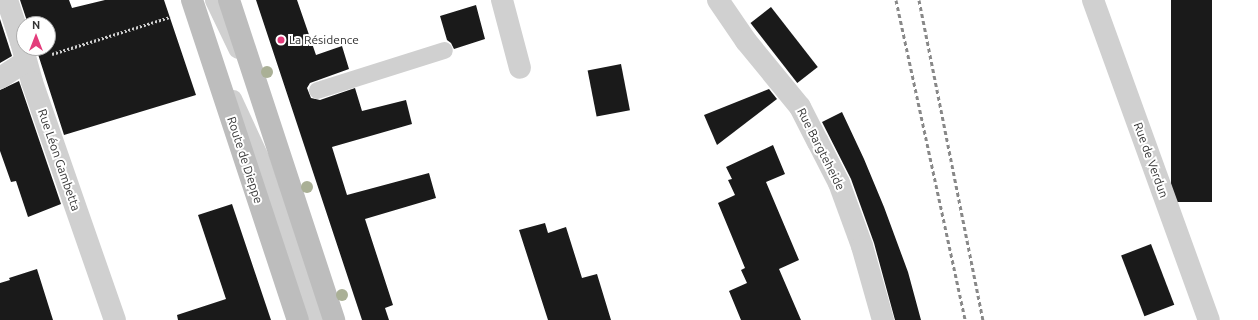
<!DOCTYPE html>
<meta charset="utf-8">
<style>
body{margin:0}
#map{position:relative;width:1258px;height:320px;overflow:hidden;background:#fff;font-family:Ubuntu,sans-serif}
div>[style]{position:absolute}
.building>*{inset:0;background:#1a1a1a;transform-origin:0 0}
.path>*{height:2.5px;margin-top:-1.25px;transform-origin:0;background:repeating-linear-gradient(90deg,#cdcdcd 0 2px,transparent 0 4px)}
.service>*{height:17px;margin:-8.5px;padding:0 8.5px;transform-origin:8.5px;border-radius:8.5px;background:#d0d0d0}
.minor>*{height:22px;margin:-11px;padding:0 11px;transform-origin:11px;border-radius:11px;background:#d0d0d0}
.secondary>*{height:22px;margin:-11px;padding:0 11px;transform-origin:11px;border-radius:11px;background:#bdbdbd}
.rail>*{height:3px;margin-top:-1.5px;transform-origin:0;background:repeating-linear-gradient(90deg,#888 0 4px,transparent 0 7px)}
.trees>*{width:12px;height:12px;margin:-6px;border-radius:50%;background:#aab096}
.dots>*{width:11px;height:11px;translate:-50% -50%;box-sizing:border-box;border:2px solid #fff;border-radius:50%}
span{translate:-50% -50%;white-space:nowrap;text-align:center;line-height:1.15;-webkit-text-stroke:4px #fff;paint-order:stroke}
.poi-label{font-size:12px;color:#333}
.left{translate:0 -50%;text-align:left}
.street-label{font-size:12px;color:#333}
.north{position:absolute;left:16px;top:16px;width:40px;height:40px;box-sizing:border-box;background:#fff;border:1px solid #adadad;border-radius:50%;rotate:0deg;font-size:11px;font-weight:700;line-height:16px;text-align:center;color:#333}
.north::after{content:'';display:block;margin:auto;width:14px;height:18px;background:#e33c7b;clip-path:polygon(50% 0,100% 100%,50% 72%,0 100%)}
</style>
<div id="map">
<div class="building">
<div style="clip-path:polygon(20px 0,69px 0,72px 8px,105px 0,164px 0,196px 95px,64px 135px,36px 48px,48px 48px,48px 24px,28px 24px)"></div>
<div style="clip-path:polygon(256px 0,297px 0,316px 55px,342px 46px,349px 69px,310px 83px,307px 88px,311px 98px,320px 100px,355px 88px,362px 111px,406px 100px,412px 124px,332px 147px,347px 195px,429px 173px,436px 198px,365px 219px,393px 305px,385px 308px,389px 320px,362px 320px)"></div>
<div style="left:1171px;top:0;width:41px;height:202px"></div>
<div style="clip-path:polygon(476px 5px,485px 39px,454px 49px,451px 43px,447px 40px,440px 16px)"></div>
<div style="left:771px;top:7px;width:76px;height:26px;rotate:52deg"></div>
<div style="clip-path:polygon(0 19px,12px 56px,0 63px)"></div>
<div style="left:621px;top:64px;width:47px;height:34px;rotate:79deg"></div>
<div style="clip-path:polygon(19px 81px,61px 204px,28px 217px,16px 181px,11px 182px,0 151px,0 90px)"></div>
<div style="clip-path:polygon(769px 89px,777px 99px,717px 145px,704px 115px)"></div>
<div style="clip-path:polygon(842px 112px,864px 159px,884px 207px,908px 272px,921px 320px,895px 320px,874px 243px,851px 179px,822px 122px)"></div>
<div style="clip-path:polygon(773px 145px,785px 174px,766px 182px,799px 260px,779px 269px,801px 320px,741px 320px,729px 291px,747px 283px,741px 270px,745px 268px,718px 203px,735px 195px,728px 180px,732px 179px,726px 167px)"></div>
<div style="clip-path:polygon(232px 204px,271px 320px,178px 320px,177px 315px,226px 299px,198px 215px)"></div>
<div style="clip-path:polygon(545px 223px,548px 233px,566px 227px,582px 278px,597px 274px,611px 320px,548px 320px,519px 230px)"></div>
<div style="left:1151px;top:244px;width:65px;height:32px;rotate:69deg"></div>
<div style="clip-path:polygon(37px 269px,53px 320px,0 320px,0 283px,10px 280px,9px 278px)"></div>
</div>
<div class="path">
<div style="left:52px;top:54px;width:124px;rotate:-17.4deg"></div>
</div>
<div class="service">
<div style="left:213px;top:0;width:55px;rotate:64.4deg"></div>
<div style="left:317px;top:90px;width:133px;rotate:-17.5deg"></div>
<div style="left:233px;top:98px;width:67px;rotate:65.3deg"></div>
<div style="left:261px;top:159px;width:170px;rotate:71.5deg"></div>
</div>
<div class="minor">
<div style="left:7px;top:0;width:44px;rotate:71.6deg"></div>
<div style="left:21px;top:42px;width:41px;rotate:74.6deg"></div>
<div style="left:32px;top:82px;width:252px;rotate:70.8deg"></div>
<div style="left:502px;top:0;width:70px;rotate:75.2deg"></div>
<div style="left:718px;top:0;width:50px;rotate:55.7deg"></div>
<div style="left:746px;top:41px;width:85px;rotate:50.7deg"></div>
<div style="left:800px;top:107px;width:39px;rotate:63deg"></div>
<div style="left:818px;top:142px;width:46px;rotate:62.9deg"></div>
<div style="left:839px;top:183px;width:67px;rotate:69.9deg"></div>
<div style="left:862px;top:246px;width:77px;rotate:74.2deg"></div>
<div style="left:1093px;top:0;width:340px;rotate:70.1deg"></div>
<div style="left:0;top:78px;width:30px;rotate:-33deg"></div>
</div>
<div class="secondary">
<div style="left:192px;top:0;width:337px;rotate:71.7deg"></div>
<div style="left:229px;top:0;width:337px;rotate:71.8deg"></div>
</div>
<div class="rail">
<div style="left:896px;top:0;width:327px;rotate:77.8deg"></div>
<div style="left:919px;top:0;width:326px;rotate:78.7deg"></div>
</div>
<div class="trees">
<div style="left:267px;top:72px"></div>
<div style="left:307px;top:187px"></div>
<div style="left:342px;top:295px"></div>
</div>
<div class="dots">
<div style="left:281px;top:40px;background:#e33c7b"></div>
</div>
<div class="poi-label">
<span class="left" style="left:289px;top:40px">La Résidence</span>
</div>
<div class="street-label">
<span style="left:821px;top:149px;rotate:63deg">Rue Bargteheide</span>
<span style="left:59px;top:160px;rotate:71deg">Rue Léon Gambetta</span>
<span style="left:245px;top:160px;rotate:72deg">Route de Dieppe</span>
<span style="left:1151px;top:160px;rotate:70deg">Rue de Verdun</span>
</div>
<div class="north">N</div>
</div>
